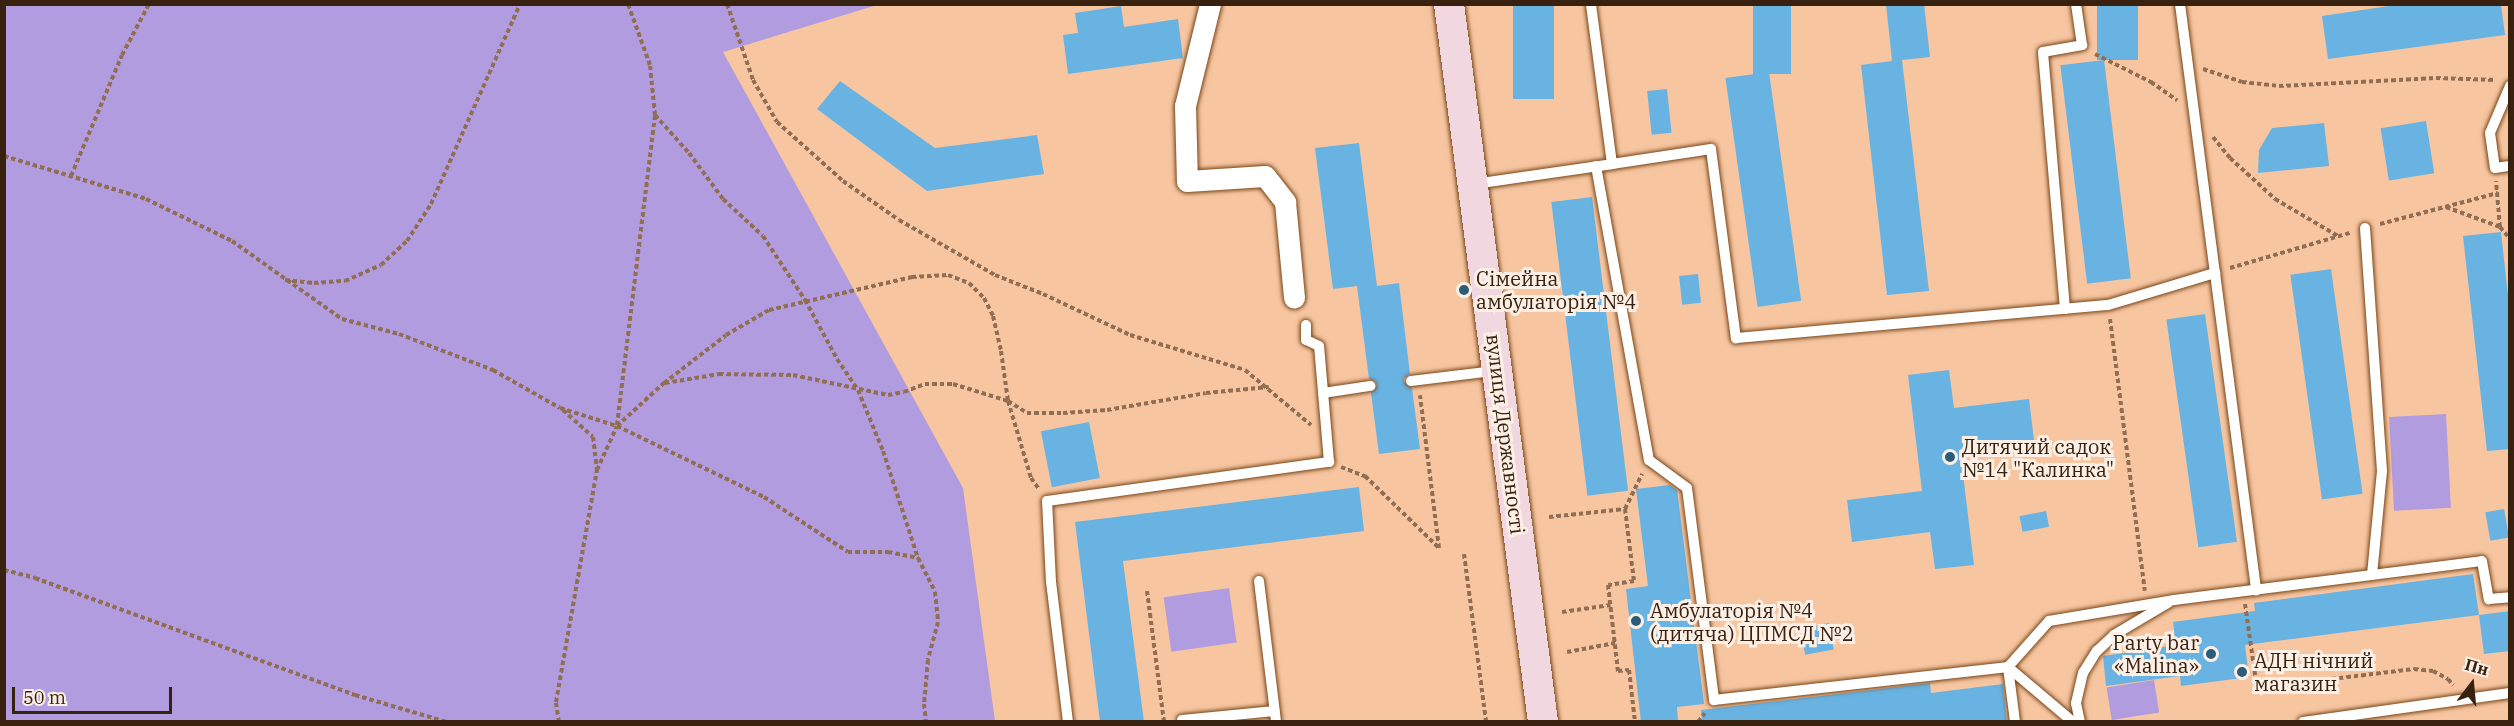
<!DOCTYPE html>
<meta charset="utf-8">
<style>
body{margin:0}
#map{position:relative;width:2514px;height:726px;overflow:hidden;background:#f7c6a1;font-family:"IBM Plex Serif",serif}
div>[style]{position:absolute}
.green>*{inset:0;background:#b09cdf;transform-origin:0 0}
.building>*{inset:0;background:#68b3e2;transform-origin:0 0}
.path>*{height:4px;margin-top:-2px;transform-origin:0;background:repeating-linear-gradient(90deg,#916e53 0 4.5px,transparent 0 7.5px)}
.roads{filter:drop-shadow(0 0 2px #7a4617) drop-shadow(0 0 2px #7a4617)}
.lane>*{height:10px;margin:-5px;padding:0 5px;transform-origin:5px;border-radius:5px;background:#fff}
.street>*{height:21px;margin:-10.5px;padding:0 10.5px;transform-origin:10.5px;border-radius:10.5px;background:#fff}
.secondary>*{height:30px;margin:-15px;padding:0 15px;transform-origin:15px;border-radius:15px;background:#f1d7e0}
.dots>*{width:16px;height:16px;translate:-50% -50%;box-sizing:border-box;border:3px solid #fcefe6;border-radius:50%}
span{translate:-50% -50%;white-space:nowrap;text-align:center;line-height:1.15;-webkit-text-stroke:6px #fcefe6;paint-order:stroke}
.poi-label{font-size:20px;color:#38210e}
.left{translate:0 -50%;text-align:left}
.right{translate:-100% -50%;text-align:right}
.street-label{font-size:20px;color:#38210e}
.frame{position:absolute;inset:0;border:6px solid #38210e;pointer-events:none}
.north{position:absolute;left:2442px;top:654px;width:60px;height:60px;-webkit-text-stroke:4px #fcefe6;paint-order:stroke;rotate:16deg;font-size:16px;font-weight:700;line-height:24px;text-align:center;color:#38210e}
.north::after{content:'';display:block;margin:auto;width:21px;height:27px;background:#38210e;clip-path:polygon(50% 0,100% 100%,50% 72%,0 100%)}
.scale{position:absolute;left:12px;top:687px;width:160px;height:27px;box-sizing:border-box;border:3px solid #38210e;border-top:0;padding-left:8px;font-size:18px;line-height:21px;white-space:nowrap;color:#38210e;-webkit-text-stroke:4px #fcefe6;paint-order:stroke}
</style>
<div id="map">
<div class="green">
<div style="clip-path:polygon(4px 5px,877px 5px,723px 52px,963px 488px,995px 721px,5px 721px)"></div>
<div style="left:2446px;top:414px;width:94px;height:57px;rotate:87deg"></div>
<div style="left:1229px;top:588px;width:55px;height:66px;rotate:82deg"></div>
<div style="left:2154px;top:680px;width:33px;height:48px;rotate:81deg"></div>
</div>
<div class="building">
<div style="left:1513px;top:4px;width:41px;height:95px"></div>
<div style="left:1753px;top:4px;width:38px;height:70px"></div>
<div style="clip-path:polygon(1886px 4px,1924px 4px,1930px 57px,1902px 60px,1929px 291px,1887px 295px,1861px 65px,1892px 61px)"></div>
<div style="left:2097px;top:4px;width:41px;height:56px"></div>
<div style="clip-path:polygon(2402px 4px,2501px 4px,2505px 35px,2328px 59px,2322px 16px)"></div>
<div style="clip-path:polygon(1121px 6px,1124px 27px,1178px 19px,1183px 58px,1068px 74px,1063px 35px,1078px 33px,1075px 13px)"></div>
<div style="left:2104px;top:60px;width:220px;height:44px;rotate:83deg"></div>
<div style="left:1769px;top:72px;width:231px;height:44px;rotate:82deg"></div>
<div style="clip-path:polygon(840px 81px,935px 148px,1037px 135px,1044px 174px,927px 191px,817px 109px)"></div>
<div style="left:1667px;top:89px;width:44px;height:20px;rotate:84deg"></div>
<div style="left:2426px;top:121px;width:53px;height:46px;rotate:81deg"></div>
<div style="clip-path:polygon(2324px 123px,2329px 166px,2258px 173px,2259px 150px,2272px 128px)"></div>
<div style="clip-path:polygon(1359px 143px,1377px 286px,1399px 283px,1410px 374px,1404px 378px,1404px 382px,1412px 388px,1420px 449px,1379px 454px,1371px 393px,1377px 385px,1375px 381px,1369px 379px,1357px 286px,1333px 289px,1315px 148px)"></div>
<div style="left:1592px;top:197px;width:296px;height:41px;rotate:83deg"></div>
<div style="clip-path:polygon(2501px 232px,2510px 313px,2510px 449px,2487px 451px,2463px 236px)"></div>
<div style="left:2331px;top:269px;width:227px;height:41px;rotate:82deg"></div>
<div style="left:1698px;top:274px;width:29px;height:19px;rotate:84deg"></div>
<div style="left:2205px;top:314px;width:230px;height:39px;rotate:82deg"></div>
<div style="clip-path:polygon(1949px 370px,1954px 408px,2029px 399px,2034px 440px,1960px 449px,1974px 565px,1935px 569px,1930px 532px,1852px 542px,1847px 500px,1922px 491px,1908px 375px)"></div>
<div style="left:1089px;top:422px;width:57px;height:49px;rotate:79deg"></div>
<div style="clip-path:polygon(1670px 485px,1677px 490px,1704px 704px,1677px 707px,1678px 722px,1641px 722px,1626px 589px,1648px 586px,1636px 489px)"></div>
<div style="clip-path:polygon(1359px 487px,1364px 531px,1123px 561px,1144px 722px,1100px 722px,1075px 522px)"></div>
<div style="left:2504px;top:509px;width:29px;height:19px;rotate:80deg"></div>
<div style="left:2046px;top:511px;width:16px;height:27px;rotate:79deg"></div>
<div style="clip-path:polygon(2473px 574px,2479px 615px,2245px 645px,2249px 677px,2181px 686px,2180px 676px,2106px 686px,2103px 656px,2176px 645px,2173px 622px,2255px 611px,2254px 603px)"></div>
<div style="clip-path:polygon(2510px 611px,2510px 651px,2484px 654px,2479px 615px)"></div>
<div style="left:1829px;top:623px;width:27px;height:29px;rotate:80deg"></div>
<div style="clip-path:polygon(1930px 683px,1931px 693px,2003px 684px,2007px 722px,1702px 722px,1701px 710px)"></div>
</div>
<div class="path">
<div style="left:727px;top:4px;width:80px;rotate:71.1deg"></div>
<div style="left:753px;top:80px;width:48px;rotate:60.3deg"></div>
<div style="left:777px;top:122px;width:89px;rotate:41.8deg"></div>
<div style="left:843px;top:181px;width:68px;rotate:34.9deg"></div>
<div style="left:899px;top:220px;width:111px;rotate:29.8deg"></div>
<div style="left:995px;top:275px;width:52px;rotate:21.6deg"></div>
<div style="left:1043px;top:294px;width:96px;rotate:25.2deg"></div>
<div style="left:1130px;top:335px;width:120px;rotate:16.9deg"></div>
<div style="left:1245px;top:370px;width:86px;rotate:39.8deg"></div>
<div style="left:2095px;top:54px;width:63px;rotate:26.6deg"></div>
<div style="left:2151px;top:82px;width:32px;rotate:35deg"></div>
<div style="left:2203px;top:69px;width:41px;rotate:18.4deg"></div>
<div style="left:2242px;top:82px;width:37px;rotate:6deg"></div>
<div style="left:2279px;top:86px;width:157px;rotate:-2.9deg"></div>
<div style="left:2436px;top:78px;width:60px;rotate:1.9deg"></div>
<div style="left:655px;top:115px;width:51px;rotate:48.2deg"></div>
<div style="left:689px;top:153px;width:57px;rotate:53.5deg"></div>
<div style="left:723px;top:199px;width:54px;rotate:42.8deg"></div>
<div style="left:763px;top:236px;width:77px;rotate:56.7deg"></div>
<div style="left:805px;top:300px;width:67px;rotate:61.5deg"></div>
<div style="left:837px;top:359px;width:37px;rotate:56deg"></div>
<div style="left:858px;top:390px;width:66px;rotate:67.7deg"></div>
<div style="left:883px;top:451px;width:113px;rotate:71.9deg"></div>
<div style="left:2213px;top:137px;width:27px;rotate:51deg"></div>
<div style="left:2230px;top:158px;width:61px;rotate:42.3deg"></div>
<div style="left:2275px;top:199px;width:73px;rotate:30.4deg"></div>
<div style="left:4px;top:156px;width:148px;rotate:16.8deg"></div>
<div style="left:146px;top:199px;width:96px;rotate:26deg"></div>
<div style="left:232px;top:241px;width:135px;rotate:35.3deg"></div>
<div style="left:342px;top:319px;width:59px;rotate:14.7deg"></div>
<div style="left:399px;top:334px;width:101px;rotate:21deg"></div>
<div style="left:493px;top:370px;width:77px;rotate:29.6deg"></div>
<div style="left:560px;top:408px;width:60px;rotate:17.5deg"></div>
<div style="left:617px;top:426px;width:163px;rotate:25.8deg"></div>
<div style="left:764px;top:497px;width:100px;rotate:33.2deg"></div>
<div style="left:848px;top:552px;width:40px"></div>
<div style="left:888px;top:552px;width:31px;rotate:11deg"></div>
<div style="left:918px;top:558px;width:38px;rotate:63deg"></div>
<div style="left:935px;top:592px;width:30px;rotate:84deg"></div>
<div style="left:938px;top:622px;width:39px;rotate:105deg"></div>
<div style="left:928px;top:660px;width:44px;rotate:95.2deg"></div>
<div style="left:924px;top:704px;width:18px;rotate:84deg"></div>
<div style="left:71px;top:176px;width:131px;rotate:-67.1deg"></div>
<div style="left:122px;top:55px;width:58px;rotate:-62.1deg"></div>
<div style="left:2446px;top:207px;width:58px;rotate:20.3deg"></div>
<div style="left:2500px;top:227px;width:46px;rotate:-95deg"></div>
<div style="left:2380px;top:224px;width:122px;rotate:-14.7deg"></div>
<div style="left:2500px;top:227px;width:16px;rotate:50deg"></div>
<div style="left:2230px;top:268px;width:125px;rotate:-16.3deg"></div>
<div style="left:285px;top:280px;width:29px;rotate:6deg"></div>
<div style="left:314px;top:283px;width:31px;rotate:-4deg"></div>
<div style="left:345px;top:281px;width:39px;rotate:-24deg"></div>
<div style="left:381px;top:265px;width:35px;rotate:-43deg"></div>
<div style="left:407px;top:241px;width:44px;rotate:-57deg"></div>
<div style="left:431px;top:204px;width:219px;rotate:-66deg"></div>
<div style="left:2110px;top:319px;width:274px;rotate:82.7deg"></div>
<div style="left:665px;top:383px;width:55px;rotate:-9.5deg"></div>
<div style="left:719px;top:374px;width:74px;rotate:0.8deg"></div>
<div style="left:793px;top:375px;width:97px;rotate:11.9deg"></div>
<div style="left:888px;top:395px;width:16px;rotate:-11deg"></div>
<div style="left:904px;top:392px;width:22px;rotate:-21deg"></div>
<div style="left:925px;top:384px;width:28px"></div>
<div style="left:953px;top:384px;width:58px;rotate:17.2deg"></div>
<div style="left:1008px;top:401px;width:22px;rotate:32deg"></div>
<div style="left:1027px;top:413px;width:36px"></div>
<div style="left:1063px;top:413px;width:44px;rotate:-3.9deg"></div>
<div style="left:1107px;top:410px;width:100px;rotate:-9.7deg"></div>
<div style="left:1206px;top:393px;width:63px;rotate:-5.4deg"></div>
<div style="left:563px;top:410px;width:40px;rotate:42deg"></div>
<div style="left:593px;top:437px;width:33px;rotate:83deg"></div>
<div style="left:617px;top:425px;width:312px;rotate:-83deg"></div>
<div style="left:655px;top:115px;width:50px;rotate:-95.7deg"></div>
<div style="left:650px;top:65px;width:65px;rotate:-109.8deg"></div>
<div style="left:1341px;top:467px;width:26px;rotate:21deg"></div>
<div style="left:1365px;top:476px;width:103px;rotate:44.2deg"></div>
<div style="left:1439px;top:548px;width:154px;rotate:-97.1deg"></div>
<div style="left:1625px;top:509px;width:39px;rotate:-64deg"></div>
<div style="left:1549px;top:517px;width:76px;rotate:-6deg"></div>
<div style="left:1625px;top:509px;width:73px;rotate:82.9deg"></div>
<div style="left:1634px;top:581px;width:26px;rotate:171deg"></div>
<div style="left:1608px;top:585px;width:87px;rotate:83.4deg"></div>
<div style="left:1618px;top:671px;width:11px;rotate:-5deg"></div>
<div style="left:1629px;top:670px;width:52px;rotate:83.4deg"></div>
<div style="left:1464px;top:554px;width:169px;rotate:82.5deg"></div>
<div style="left:4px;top:570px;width:32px;rotate:14deg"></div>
<div style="left:35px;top:578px;width:341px;rotate:20.1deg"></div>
<div style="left:355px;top:695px;width:96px;rotate:16.4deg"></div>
<div style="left:1147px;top:591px;width:132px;rotate:82.6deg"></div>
<div style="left:2245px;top:604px;width:85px;rotate:81.9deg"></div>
<div style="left:2257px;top:688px;width:158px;rotate:-6.9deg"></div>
<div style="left:2414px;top:669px;width:19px;rotate:6deg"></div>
<div style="left:2433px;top:671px;width:17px;rotate:28deg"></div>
<div style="left:2448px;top:679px;width:8px;rotate:50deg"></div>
<div style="left:1562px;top:612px;width:49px;rotate:-8.3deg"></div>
<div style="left:1567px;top:652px;width:49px;rotate:-10.6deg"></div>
<div style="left:559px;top:722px;width:20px;rotate:-99deg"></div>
<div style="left:556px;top:702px;width:236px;rotate:-80deg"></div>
<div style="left:597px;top:470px;width:48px;rotate:-65.6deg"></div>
<div style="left:617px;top:426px;width:64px;rotate:-42.5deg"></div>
<div style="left:664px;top:383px;width:78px;rotate:-37.7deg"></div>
<div style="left:726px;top:335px;width:50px;rotate:-30.2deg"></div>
<div style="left:769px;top:310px;width:147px;rotate:-13deg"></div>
<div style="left:912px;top:277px;width:36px;rotate:-3deg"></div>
<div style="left:948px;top:275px;width:22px;rotate:21deg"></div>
<div style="left:969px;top:283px;width:21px;rotate:45deg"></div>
<div style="left:984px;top:298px;width:20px;rotate:63deg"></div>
<div style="left:993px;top:316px;width:36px;rotate:77deg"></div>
<div style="left:1001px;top:351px;width:50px;rotate:82deg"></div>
<div style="left:1008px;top:401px;width:80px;rotate:73.4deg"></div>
<div style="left:1031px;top:478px;width:14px;rotate:54deg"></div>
<div style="left:1698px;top:722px;width:11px;rotate:-52deg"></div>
</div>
<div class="roads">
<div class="lane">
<div style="left:2180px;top:4px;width:271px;rotate:82.6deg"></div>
<div style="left:2510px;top:86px;width:51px;rotate:113.1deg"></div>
<div style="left:2490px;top:133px;width:35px;rotate:82deg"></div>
<div style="left:2495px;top:168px;width:15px;rotate:-8deg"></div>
<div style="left:1612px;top:164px;width:100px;rotate:-8.6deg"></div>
<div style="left:1711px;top:149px;width:191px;rotate:82.5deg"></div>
<div style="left:1736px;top:338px;width:373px;rotate:-5.1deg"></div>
<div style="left:2108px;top:305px;width:112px;rotate:-16.7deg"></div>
<div style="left:2215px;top:273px;width:320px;rotate:82.6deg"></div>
<div style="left:1596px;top:166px;width:299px;rotate:79.8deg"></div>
<div style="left:1649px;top:460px;width:47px;rotate:36.4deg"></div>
<div style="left:1687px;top:488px;width:214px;rotate:82.7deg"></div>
<div style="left:1714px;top:700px;width:296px;rotate:-6.4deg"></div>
<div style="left:2008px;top:667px;width:62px;rotate:-48.3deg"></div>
<div style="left:2049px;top:621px;width:127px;rotate:-9.5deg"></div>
<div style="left:2174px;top:600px;width:310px;rotate:-7.2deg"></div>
<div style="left:2482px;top:561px;width:39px;rotate:80deg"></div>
<div style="left:2489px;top:599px;width:21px;rotate:-5deg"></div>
<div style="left:1474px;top:184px;width:139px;rotate:-8.2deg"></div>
<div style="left:1612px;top:164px;width:161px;rotate:-97.5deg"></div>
<div style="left:2365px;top:228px;width:244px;rotate:86deg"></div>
<div style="left:2382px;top:471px;width:104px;rotate:95.5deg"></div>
<div style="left:2065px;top:309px;width:258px;rotate:-94.9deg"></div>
<div style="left:2043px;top:52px;width:40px;rotate:-10deg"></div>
<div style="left:2082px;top:45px;width:41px;rotate:-98.3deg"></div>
<div style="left:1411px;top:381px;width:84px;rotate:-6.9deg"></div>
<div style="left:1323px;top:393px;width:48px;rotate:-8.5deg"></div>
<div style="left:1259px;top:581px;width:142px;rotate:83.1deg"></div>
<div style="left:2008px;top:667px;width:85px;rotate:40.2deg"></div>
<div style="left:2008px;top:667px;width:55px;rotate:82.7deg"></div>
<div style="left:1182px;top:720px;width:93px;rotate:-5.5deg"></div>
<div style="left:1068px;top:722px;width:141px;rotate:-96.9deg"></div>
<div style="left:1051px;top:582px;width:81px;rotate:-92.8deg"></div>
<div style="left:1047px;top:501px;width:285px;rotate:-7.9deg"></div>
<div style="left:1329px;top:462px;width:116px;rotate:-94.9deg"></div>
<div style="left:1319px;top:346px;width:14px;rotate:-155deg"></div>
<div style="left:1306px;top:340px;width:15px;rotate:-90deg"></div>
<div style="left:2080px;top:722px;width:19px;rotate:-102deg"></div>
<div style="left:2076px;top:703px;width:31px;rotate:-77deg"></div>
<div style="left:2083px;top:673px;width:26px;rotate:-58deg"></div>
<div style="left:2097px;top:651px;width:23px;rotate:-43deg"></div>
<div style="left:2114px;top:635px;width:63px;rotate:-30.7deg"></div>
<div style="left:2303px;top:722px;width:209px;rotate:-8deg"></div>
</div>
<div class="street">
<div style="left:1210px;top:4px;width:105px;rotate:103.8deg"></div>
<div style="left:1185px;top:106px;width:75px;rotate:88.5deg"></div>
<div style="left:1187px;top:181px;width:78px;rotate:-3.7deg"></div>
<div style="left:1265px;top:176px;width:33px;rotate:52deg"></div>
<div style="left:1285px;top:202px;width:96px;rotate:84.6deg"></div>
</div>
<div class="secondary">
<div style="left:1449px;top:4px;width:724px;rotate:82.54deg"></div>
</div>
</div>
<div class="dots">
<div style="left:1464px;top:290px;background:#2b5c7a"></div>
<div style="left:1950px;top:457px;background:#2b5c7a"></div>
<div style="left:1636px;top:621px;background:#2b5c7a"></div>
<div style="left:2211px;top:654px;background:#2b5c7a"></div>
<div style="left:2242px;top:672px;background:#2b5c7a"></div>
</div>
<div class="poi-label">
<span class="left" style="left:1476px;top:290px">Сімейна<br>амбулаторія №4</span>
<span class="left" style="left:1962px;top:458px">Дитячий садок<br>№14 "Калинка"</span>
<span class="left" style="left:1650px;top:622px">Амбулаторія №4<br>(дитяча) ЦПМСД №2</span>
<span class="right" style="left:2199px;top:654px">Party bar<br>«Malina»</span>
<span class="left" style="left:2254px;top:672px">АДН нічний<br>магазин</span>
</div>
<div class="street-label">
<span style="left:1506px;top:434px;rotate:83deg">вулиця Державності</span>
</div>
<div class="frame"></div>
<div class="north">Пн</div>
<div class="scale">50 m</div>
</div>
